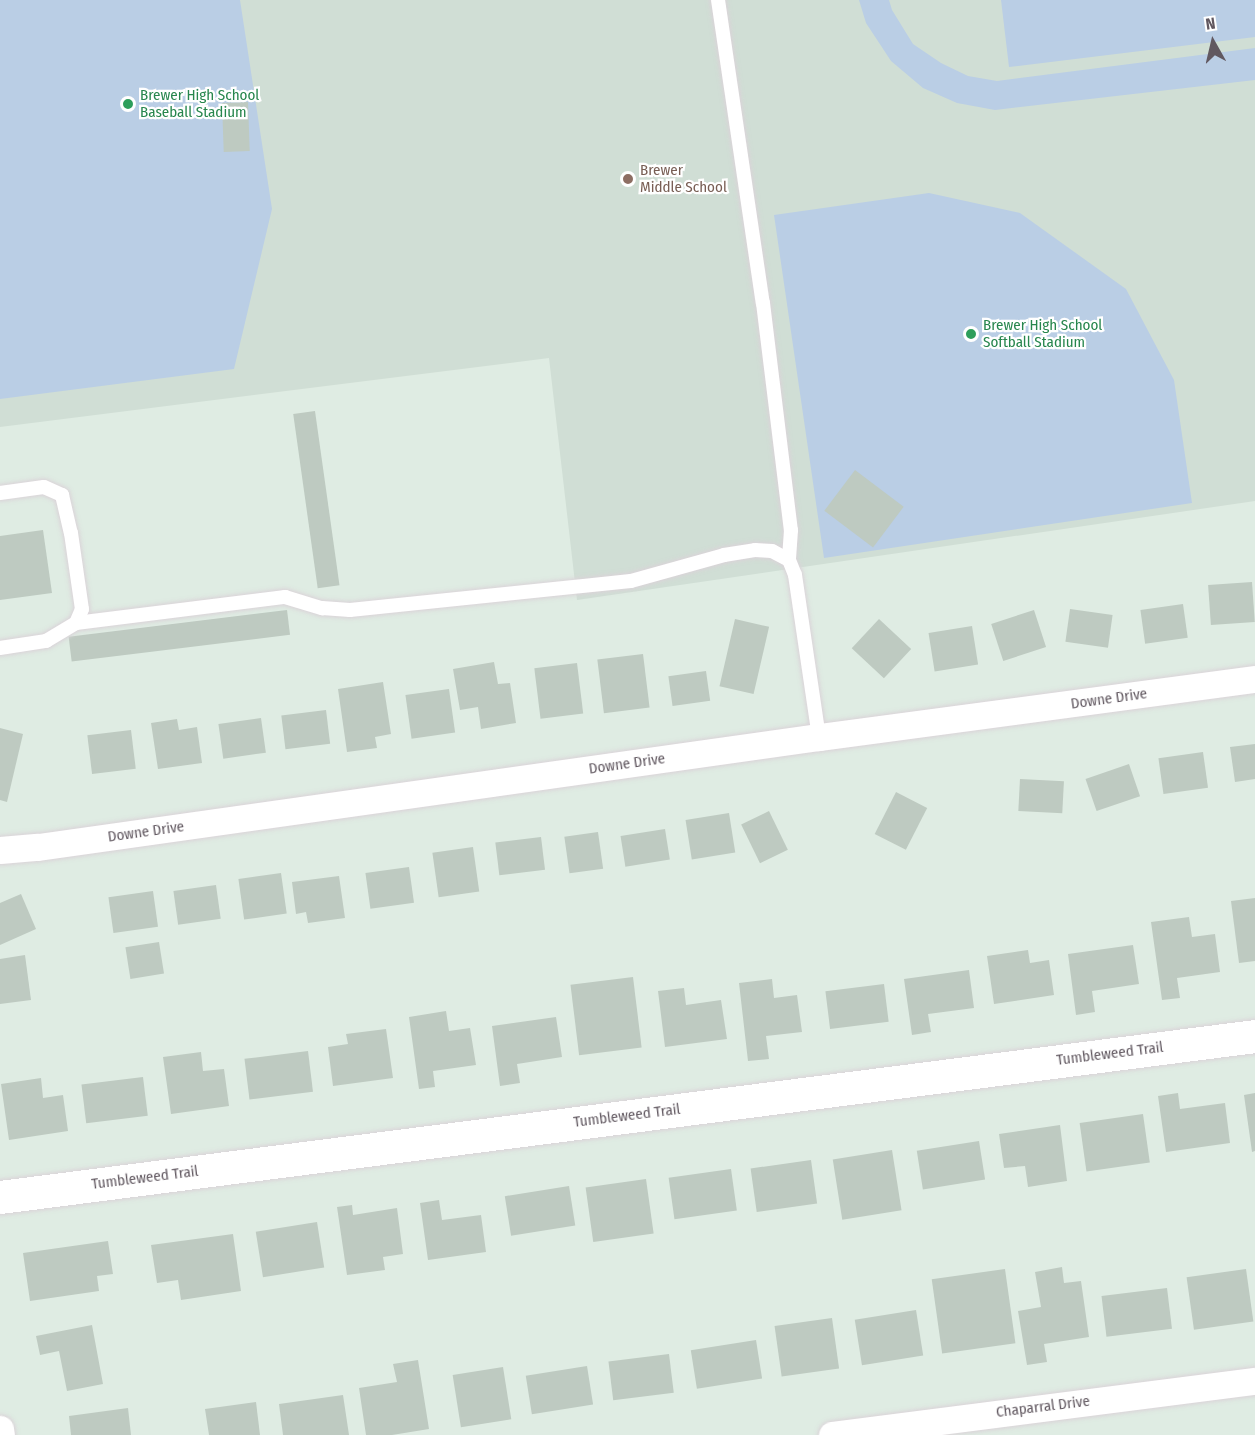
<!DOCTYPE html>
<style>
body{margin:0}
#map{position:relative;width:1255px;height:1435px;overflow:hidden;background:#dfece3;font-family:"Fira Sans Condensed",sans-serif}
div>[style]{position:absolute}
.education>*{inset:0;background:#d0ded5}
.green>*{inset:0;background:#bacee5}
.building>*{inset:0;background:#becac1;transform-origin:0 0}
.roads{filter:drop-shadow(0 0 2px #dad3d8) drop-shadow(0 0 2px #dad3d8)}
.lane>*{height:14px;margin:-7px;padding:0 7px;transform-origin:7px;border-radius:7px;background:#fff}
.street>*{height:27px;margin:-13.5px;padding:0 13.5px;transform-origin:13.5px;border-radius:13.5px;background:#fff}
.secondary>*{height:33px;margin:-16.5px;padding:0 16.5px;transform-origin:16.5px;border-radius:16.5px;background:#fff}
.dots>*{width:16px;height:16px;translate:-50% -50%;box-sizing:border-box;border:3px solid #fff;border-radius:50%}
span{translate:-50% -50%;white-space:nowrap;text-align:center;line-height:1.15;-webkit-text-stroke:4.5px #fff;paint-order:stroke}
.leisure-label{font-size:15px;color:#27864d}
.left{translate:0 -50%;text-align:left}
.education-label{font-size:15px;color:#785e54}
.street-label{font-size:15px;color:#615860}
.north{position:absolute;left:1183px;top:12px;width:60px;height:60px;-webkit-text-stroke:4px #fff;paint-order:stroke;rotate:352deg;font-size:16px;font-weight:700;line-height:24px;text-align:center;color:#615860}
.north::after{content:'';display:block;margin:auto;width:21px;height:27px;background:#615860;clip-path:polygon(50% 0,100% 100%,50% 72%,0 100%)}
</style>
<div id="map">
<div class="education">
<div style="clip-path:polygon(0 0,1255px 0,1255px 501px,577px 600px,549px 358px,0 427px)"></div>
</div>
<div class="green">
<div style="clip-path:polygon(0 0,240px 0,272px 209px,234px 369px,0 399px)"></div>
<div style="clip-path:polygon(859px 0,889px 0,892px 10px,913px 44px,941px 63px,968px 76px,997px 81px,1255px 48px,1255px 80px,995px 110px,957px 103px,923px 88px,891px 61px,866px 23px)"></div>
<div style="clip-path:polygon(1001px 0,1255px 0,1255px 37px,1009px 67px)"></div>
<div style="clip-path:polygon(929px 193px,1020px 213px,1126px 289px,1174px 380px,1192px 503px,824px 558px,774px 215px)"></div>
</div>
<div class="building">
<div style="left:248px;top:102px;width:49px;height:26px;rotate:88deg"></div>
<div style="left:315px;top:411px;width:176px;height:22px;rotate:82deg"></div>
<div style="left:855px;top:470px;width:61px;height:51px;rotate:37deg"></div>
<div style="clip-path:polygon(43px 530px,52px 593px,0 600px,0 536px)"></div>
<div style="left:1252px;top:582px;width:40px;height:44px;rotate:86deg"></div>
<div style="left:1183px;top:604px;width:34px;height:43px;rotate:82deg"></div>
<div style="left:1070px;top:609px;width:43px;height:33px;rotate:8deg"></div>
<div style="left:287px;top:610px;width:25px;height:220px;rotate:83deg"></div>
<div style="left:1034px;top:610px;width:39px;height:45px;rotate:72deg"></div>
<div style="left:735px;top:619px;width:35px;height:69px;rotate:13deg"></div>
<div style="left:879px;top:619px;width:44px;height:40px;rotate:43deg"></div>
<div style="left:972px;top:626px;width:39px;height:44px;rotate:81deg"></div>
<div style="left:643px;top:654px;width:54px;height:46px;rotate:83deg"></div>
<div style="clip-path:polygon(494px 662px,498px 684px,510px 683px,516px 723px,481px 729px,478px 707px,460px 710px,453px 669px)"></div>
<div style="left:577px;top:663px;width:51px;height:43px;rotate:83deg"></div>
<div style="left:706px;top:671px;width:30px;height:38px;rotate:82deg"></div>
<div style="clip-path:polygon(383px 682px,391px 734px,375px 737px,377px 748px,347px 752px,338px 689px)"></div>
<div style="left:449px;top:689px;width:44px;height:44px;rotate:82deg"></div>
<div style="left:326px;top:710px;width:34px;height:45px;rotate:83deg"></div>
<div style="left:261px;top:718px;width:35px;height:43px;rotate:82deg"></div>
<div style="clip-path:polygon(177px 719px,179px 730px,197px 727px,202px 763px,158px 769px,151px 723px)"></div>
<div style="clip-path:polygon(0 728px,23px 734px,7px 802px,0 800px)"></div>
<div style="left:131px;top:730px;width:39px;height:44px;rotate:83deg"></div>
<div style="clip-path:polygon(1255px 744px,1255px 779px,1235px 782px,1230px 747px)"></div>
<div style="left:1203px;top:752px;width:36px;height:45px;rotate:82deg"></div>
<div style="left:1129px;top:764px;width:34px;height:46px;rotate:71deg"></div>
<div style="left:1020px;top:779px;width:44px;height:32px;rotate:3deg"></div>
<div style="left:896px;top:792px;width:35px;height:47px;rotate:27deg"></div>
<div style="left:769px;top:811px;width:43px;height:31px;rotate:64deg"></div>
<div style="left:729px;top:813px;width:40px;height:44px;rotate:81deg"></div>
<div style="left:665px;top:829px;width:31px;height:45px;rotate:81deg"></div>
<div style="left:598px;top:832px;width:37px;height:34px;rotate:82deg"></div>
<div style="left:541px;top:837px;width:33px;height:46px;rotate:83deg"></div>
<div style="left:473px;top:847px;width:45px;height:41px;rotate:82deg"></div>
<div style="left:409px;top:867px;width:36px;height:44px;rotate:82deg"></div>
<div style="left:281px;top:873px;width:41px;height:43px;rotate:82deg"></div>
<div style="clip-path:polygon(339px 876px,345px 918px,308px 923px,306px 912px,296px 914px,292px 882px)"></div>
<div style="left:216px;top:885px;width:34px;height:43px;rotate:82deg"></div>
<div style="left:153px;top:891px;width:36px;height:45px;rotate:82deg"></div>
<div style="clip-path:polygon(21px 894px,36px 929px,0 945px,0 903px)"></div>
<div style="clip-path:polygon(1255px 898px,1255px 961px,1239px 963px,1231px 901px)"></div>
<div style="clip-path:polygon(1189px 917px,1192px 937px,1215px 934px,1220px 972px,1177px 978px,1180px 998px,1162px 1000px,1151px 922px)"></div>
<div style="left:159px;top:942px;width:32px;height:34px;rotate:81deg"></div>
<div style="clip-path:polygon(1133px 945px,1139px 984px,1092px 991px,1095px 1012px,1076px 1015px,1068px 954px)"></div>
<div style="clip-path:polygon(1028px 950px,1030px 963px,1049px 960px,1054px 995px,994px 1004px,987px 956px)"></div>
<div style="clip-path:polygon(25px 955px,31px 1000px,0 1004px,0 959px)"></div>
<div style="clip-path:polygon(969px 970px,974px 1008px,928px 1014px,931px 1032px,912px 1035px,904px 979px)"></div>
<div style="left:633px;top:977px;width:71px;height:63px;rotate:83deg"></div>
<div style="clip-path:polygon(772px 979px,774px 998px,797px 995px,802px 1032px,766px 1036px,769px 1059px,748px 1061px,739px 983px)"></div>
<div style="left:884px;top:984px;width:38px;height:59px;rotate:83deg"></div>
<div style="clip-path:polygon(684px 988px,686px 1005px,721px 1000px,727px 1039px,665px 1047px,658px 991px)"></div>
<div style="clip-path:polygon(446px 1011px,449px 1031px,470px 1028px,476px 1065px,433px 1071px,435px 1087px,419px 1089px,409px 1017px)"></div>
<div style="clip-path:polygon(556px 1017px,562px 1057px,517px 1064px,520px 1083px,500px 1086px,492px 1026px)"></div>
<div style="clip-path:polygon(386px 1029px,393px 1078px,333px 1086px,328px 1047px,348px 1044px,346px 1034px)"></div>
<div style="left:308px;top:1051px;width:41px;height:64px;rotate:83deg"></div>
<div style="clip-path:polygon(201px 1052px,203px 1071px,224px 1069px,229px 1106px,171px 1114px,163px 1057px)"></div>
<div style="left:143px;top:1077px;width:39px;height:62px;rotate:83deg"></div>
<div style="clip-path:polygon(41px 1078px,43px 1098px,63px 1095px,68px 1131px,9px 1140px,1px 1084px)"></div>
<div style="clip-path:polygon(1178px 1093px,1180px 1109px,1225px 1103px,1230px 1143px,1166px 1152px,1158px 1096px)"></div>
<div style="clip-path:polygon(1255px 1093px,1255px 1151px,1252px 1152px,1244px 1095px)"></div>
<div style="left:1143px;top:1114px;width:49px;height:64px;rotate:82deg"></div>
<div style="clip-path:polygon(1060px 1125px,1067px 1181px,1028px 1187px,1025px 1166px,1004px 1168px,999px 1134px)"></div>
<div style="left:979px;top:1141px;width:39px;height:63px;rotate:81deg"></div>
<div style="left:892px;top:1150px;width:61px;height:60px;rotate:81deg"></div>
<div style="left:811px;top:1160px;width:44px;height:61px;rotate:82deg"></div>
<div style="left:731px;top:1169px;width:42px;height:63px;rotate:82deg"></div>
<div style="left:646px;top:1179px;width:55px;height:61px;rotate:82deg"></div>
<div style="left:569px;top:1186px;width:40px;height:65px;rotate:81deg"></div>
<div style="clip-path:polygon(439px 1200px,442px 1220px,481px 1215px,486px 1252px,428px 1260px,420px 1203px)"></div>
<div style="clip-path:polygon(352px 1205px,353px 1215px,397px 1208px,403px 1254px,383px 1257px,385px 1270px,347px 1275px,337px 1207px)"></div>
<div style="left:317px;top:1222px;width:46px;height:62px;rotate:81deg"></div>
<div style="clip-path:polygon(233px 1234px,241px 1291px,181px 1300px,178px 1280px,157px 1283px,151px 1245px)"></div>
<div style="clip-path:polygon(108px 1241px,113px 1274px,97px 1276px,99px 1291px,30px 1301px,23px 1253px)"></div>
<div style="clip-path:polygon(1062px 1267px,1064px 1283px,1081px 1281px,1089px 1337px,1044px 1344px,1047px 1362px,1027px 1365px,1018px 1311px,1041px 1307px,1035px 1272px)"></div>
<div style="left:1005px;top:1269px;width:75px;height:74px;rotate:82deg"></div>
<div style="left:1246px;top:1269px;width:53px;height:60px;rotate:82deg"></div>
<div style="left:1167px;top:1288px;width:41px;height:66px;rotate:83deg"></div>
<div style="left:916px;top:1310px;width:46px;height:62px;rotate:81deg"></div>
<div style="left:832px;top:1318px;width:51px;height:58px;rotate:82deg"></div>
<div style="clip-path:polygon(92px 1325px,103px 1384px,67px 1391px,59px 1351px,40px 1355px,36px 1336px)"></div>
<div style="left:756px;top:1340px;width:39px;height:66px;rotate:81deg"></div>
<div style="left:669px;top:1354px;width:39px;height:61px;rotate:83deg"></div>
<div style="clip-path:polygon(418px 1360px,429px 1429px,392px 1435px,366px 1435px,359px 1388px,397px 1382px,393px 1364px)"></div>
<div style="left:587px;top:1366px;width:39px;height:62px;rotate:81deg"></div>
<div style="left:503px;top:1367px;width:53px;height:51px;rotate:81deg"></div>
<div style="clip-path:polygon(343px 1395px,349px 1435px,283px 1435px,279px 1404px)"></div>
<div style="clip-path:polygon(256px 1402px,260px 1435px,209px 1435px,205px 1409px)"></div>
<div style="clip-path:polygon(128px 1408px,131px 1435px,71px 1435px,69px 1416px)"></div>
</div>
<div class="roads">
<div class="lane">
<div style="left:718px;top:0;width:306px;rotate:81.6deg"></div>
<div style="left:763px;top:303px;width:229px;rotate:83deg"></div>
<div style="left:791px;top:530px;width:30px;rotate:94deg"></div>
<div style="left:0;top:493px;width:44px;rotate:-7.8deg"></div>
<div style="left:44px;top:487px;width:20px;rotate:24deg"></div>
<div style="left:62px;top:495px;width:39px;rotate:77deg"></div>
<div style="left:71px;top:533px;width:77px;rotate:81.8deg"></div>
<div style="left:82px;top:609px;width:15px;rotate:113deg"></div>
<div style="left:0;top:648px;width:47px;rotate:-8.7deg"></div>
<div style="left:46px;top:641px;width:35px;rotate:-31deg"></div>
<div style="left:76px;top:623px;width:211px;rotate:-7.1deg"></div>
<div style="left:285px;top:597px;width:39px;rotate:17deg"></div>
<div style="left:322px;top:608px;width:28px;rotate:4deg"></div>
<div style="left:350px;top:610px;width:282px;rotate:-5.9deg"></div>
<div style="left:631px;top:581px;width:97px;rotate:-15.6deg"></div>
<div style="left:724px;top:555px;width:31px;rotate:-9deg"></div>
<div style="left:755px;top:550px;width:17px;rotate:3deg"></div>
<div style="left:772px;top:551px;width:19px;rotate:28deg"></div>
<div style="left:789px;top:560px;width:16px;rotate:68deg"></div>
<div style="left:795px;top:575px;width:164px;rotate:81.6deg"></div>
</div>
<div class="street">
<div style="left:0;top:850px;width:38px;rotate:-5deg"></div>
<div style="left:38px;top:847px;width:789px;rotate:-8.02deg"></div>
<div style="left:819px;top:737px;width:440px;rotate:-7.6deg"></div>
<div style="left:0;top:1429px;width:6px;rotate:81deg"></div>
<div style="left:832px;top:1435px;width:426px;rotate:-7.3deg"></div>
</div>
<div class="secondary">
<div style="left:0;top:1197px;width:1265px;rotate:-7.31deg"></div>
</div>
</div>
<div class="dots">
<div style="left:128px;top:104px;background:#2e9e5b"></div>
<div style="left:628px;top:179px;background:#8d6e63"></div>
<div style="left:971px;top:334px;background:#2e9e5b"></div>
</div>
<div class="leisure-label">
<span class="left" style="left:140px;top:104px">Brewer High School<br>Baseball Stadium</span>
<span class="left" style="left:983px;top:334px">Brewer High School<br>Softball Stadium</span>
</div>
<div class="education-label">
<span class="left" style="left:640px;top:179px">Brewer<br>Middle School</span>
</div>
<div class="street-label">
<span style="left:1109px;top:699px;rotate:-8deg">Downe Drive</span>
<span style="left:627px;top:764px;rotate:-8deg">Downe Drive</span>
<span style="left:146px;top:832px;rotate:-8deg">Downe Drive</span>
<span style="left:1110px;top:1054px;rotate:-7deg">Tumbleweed Trail</span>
<span style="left:627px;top:1116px;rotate:-7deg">Tumbleweed Trail</span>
<span style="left:145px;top:1178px;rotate:-7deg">Tumbleweed Trail</span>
<span style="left:1043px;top:1407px;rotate:-7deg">Chaparral Drive</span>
</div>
<div class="north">N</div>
</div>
